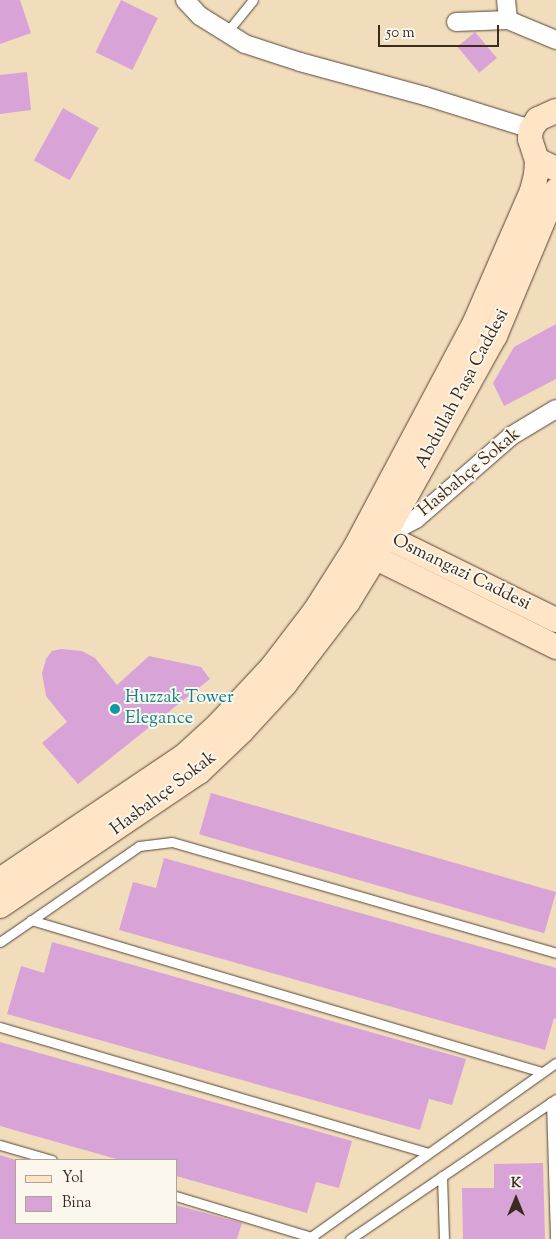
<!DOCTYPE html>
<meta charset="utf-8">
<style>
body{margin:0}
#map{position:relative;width:556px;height:1239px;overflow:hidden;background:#f1dcbc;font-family:"Sorts Mill Goudy",serif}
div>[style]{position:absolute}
.building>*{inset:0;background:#d8a4d8;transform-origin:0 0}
.roads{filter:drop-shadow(0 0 1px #564536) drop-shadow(0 0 1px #564536)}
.lane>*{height:9px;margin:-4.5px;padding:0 4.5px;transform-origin:4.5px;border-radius:4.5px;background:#fff}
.street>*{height:18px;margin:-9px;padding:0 9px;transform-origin:9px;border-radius:9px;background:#fff}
.secondary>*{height:24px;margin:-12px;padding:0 12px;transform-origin:12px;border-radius:12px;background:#ffe4c6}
.dots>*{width:14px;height:14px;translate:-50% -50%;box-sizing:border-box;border:2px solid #fbf7ec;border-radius:50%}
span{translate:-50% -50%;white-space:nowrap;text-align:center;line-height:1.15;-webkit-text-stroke:4px #fbf7ec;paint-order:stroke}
.street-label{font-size:18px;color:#3b2a1e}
.culture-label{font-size:18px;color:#0d838f}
.left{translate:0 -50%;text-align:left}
.legend{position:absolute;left:15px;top:1159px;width:162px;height:65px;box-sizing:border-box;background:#fbf7ec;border:1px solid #aea59a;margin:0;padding:6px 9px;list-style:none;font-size:15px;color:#3b2a1e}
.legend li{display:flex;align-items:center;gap:10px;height:25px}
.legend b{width:25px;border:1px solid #aea59a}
.north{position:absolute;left:491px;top:1174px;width:50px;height:50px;-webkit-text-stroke:4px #fbf7ec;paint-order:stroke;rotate:0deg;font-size:14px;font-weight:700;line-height:20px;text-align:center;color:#3b2a1e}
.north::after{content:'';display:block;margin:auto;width:18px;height:22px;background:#3b2a1e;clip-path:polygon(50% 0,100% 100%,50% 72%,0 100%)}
.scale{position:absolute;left:378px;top:25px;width:121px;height:22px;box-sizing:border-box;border:2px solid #3b2a1e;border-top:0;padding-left:6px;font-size:15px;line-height:18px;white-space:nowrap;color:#3b2a1e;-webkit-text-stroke:4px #fbf7ec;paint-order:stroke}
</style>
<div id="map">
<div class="building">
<div style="clip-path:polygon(0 0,20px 0,31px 33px,0 44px)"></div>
<div style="left:121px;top:0;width:41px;height:58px;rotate:26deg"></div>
<div style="left:475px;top:32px;width:34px;height:23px;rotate:50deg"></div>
<div style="clip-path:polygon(27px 72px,31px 110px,0 114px,0 75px)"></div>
<div style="left:63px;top:108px;width:41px;height:60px;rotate:29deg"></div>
<div style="clip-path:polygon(556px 324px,556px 379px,504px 406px,493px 383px,514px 347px)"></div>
<div style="clip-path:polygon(61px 649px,82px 651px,95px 658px,117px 685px,149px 656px,201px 667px,210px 679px,78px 784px,42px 743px,67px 722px,46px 696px,42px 673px,46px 659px,52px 651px)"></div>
<div style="left:211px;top:793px;width:359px;height:43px;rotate:16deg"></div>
<div style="clip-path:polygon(164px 858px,556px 968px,556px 1019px,554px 1018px,545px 1050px,119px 930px,133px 882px,156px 888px)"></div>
<div style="clip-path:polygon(52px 942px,466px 1059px,452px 1105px,429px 1099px,420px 1130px,7px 1014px,21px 966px,44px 973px)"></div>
<div style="clip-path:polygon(0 1042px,352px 1141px,339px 1188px,316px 1182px,307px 1213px,176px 1176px,176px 1160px,120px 1160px,0 1126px)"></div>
<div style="clip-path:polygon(0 1155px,16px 1160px,16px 1223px,176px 1223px,176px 1205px,242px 1223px,237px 1239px,0 1239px)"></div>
<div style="clip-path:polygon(543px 1163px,545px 1239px,463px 1239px,462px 1188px,494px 1188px,494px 1164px)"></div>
</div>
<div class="roads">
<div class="lane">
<div style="left:227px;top:32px;width:41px;rotate:-50.9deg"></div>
<div style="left:31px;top:920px;width:533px;rotate:16.57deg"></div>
<div style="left:0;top:942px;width:169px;rotate:-34.6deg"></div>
<div style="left:139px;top:846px;width:33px;rotate:-7deg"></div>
<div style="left:172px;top:842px;width:400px;rotate:16.1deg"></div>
<div style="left:0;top:1027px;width:446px;rotate:16.4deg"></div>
<div style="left:551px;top:1102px;width:137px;rotate:88.3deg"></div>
<div style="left:0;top:1145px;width:54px;rotate:16.1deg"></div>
<div style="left:442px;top:1176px;width:63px;rotate:88.2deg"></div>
<div style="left:176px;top:1196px;width:144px;rotate:16.9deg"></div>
<div style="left:308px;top:1239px;width:304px;rotate:-35.4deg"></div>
<div style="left:350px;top:1239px;width:249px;rotate:-34.2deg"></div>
</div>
<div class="street">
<div style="left:185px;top:0;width:22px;rotate:47deg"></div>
<div style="left:200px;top:16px;width:53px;rotate:31.9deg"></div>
<div style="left:245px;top:44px;width:58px;rotate:18.1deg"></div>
<div style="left:300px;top:62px;width:130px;rotate:15.2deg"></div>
<div style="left:425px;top:96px;width:111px;rotate:17.3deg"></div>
<div style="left:506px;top:0;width:20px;rotate:84deg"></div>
<div style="left:456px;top:22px;width:52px;rotate:-2.2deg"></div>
<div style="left:508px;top:20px;width:52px;rotate:22.6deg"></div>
<div style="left:384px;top:536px;width:36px;rotate:-28deg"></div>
<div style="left:416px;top:519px;width:126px;rotate:-41.1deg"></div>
<div style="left:511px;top:436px;width:52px;rotate:-31deg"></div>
</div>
<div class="secondary">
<div style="left:556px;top:111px;width:20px;rotate:156deg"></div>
<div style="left:538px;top:119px;width:12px;rotate:125deg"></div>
<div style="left:531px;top:129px;width:10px;rotate:96deg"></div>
<div style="left:530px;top:139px;width:22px;rotate:72deg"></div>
<div style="left:537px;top:160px;width:21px;rotate:25deg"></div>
<div style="left:371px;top:529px;width:206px;rotate:26.2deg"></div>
<div style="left:360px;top:550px;width:219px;rotate:26.3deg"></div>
<div style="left:0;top:880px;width:222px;rotate:-34deg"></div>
<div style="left:184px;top:756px;width:47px;rotate:-42.4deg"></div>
<div style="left:219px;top:724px;width:78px;rotate:-47.1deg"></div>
<div style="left:272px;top:667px;width:71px;rotate:-52.5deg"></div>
<div style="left:315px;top:611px;width:75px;rotate:-57.6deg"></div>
<div style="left:355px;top:548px;width:256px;rotate:-62deg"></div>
<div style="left:475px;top:322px;width:143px;rotate:-66.5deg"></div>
<div style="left:532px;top:191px;width:16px;rotate:-76deg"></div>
<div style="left:536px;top:175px;width:15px;rotate:-86deg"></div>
<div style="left:0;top:906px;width:240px;rotate:-34deg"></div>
<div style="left:199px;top:772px;width:59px;rotate:-43.6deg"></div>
<div style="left:242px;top:731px;width:64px;rotate:-47.5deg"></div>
<div style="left:285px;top:684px;width:103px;rotate:-52.5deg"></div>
<div style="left:348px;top:602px;width:52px;rotate:-58.5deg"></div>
<div style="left:375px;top:558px;width:24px;rotate:-68deg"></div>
<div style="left:384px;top:536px;width:229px;rotate:-61deg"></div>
<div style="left:495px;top:336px;width:158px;rotate:-67.3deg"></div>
</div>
</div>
<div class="dots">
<div style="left:115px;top:709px;background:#0f9aa8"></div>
</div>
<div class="street-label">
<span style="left:463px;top:389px;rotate:-62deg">Abdullah Paşa Caddesi</span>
<span style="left:470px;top:473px;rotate:-40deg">Hasbahçe Sokak</span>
<span style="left:461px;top:573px;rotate:26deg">Osmangazi Caddesi</span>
<span style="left:164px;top:794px;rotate:-37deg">Hasbahçe Sokak</span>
</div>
<div class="culture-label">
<span class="left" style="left:125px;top:709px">Huzzak Tower<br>Elegance</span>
</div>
<ul class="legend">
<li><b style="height:6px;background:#ffe4c6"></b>Yol</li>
<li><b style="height:14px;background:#d8a4d8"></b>Bina</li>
</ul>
<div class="north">K</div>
<div class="scale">50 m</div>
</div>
